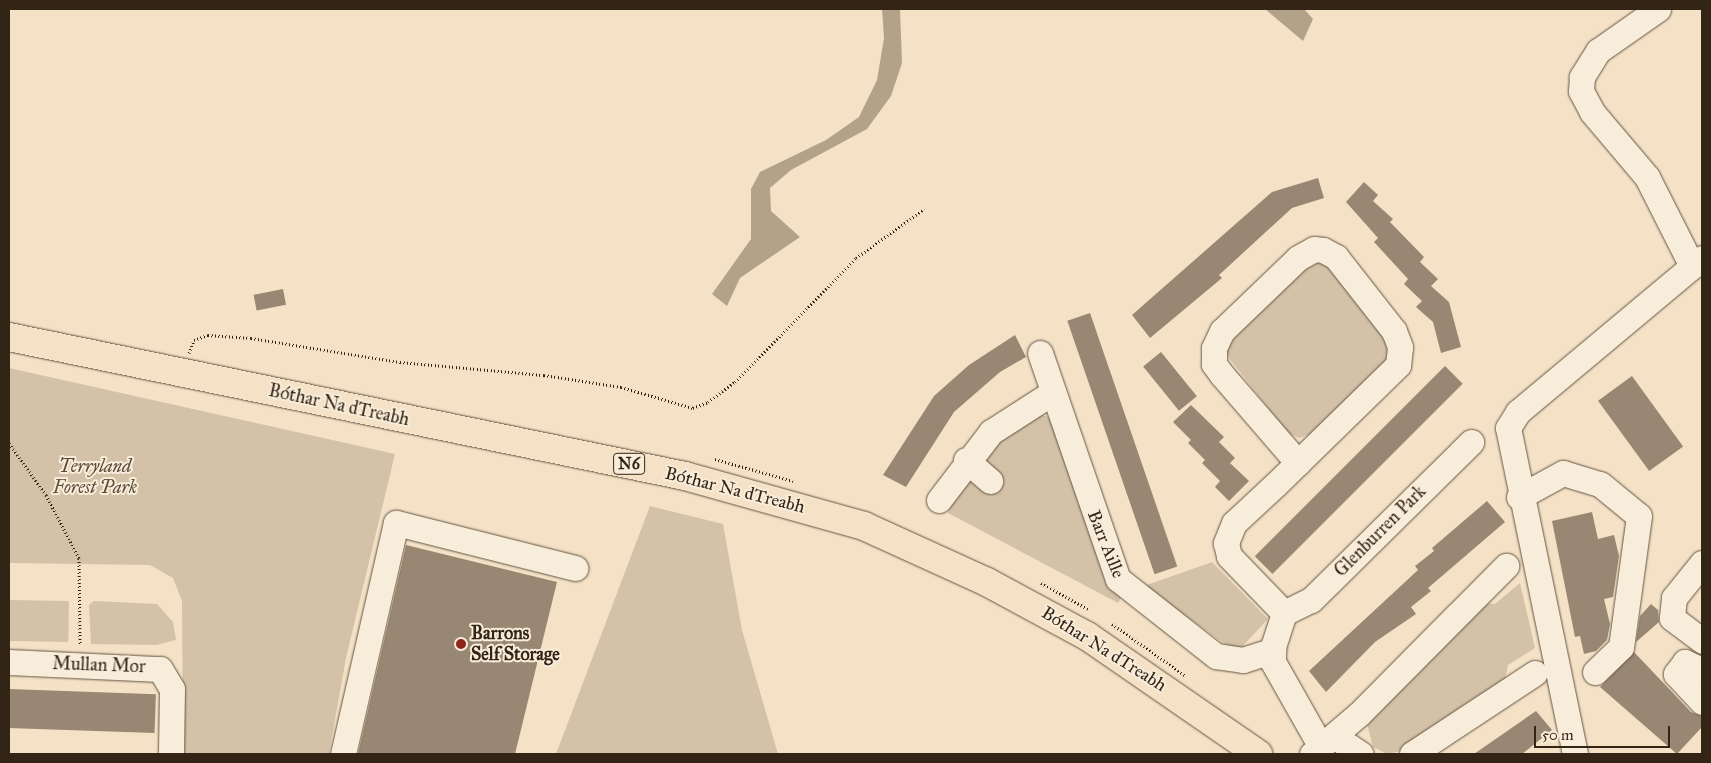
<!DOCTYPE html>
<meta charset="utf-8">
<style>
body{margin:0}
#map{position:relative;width:1711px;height:763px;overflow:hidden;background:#f5e2c6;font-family:"IM FELL Great Primer",serif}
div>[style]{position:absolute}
.green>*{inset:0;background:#d4c2a8;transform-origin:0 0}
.water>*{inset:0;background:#b3a28a}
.building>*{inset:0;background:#988772;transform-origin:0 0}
.path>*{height:3px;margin-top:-1.5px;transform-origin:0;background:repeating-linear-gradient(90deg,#332516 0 1px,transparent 0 3.5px)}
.roads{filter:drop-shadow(0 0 1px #645442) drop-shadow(0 0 1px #645442)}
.minor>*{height:25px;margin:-12.5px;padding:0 12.5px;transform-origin:12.5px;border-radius:12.5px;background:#f8ecda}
.highway>*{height:28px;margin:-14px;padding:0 14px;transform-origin:14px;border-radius:14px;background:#f5e2c6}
.dots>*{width:14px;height:14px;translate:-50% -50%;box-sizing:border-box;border:2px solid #f8ecda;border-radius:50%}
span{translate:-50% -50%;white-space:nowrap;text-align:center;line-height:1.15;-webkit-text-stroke:4px #f8ecda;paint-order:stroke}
.shield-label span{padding:1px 4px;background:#f8ecda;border:1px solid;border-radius:4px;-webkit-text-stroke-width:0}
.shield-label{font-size:16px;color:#332516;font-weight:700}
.street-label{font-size:18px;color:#332516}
.park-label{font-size:18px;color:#5b4c3a;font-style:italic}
.poi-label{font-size:18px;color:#332516;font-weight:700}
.left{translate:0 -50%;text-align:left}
.frame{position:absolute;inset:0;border:10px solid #332516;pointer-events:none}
.scale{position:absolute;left:1534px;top:726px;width:136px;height:22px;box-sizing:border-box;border:2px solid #332516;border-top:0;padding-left:6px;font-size:15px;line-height:18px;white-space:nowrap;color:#332516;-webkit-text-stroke:4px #f8ecda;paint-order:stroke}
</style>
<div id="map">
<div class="green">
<div style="clip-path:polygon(1308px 261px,1326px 261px,1388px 338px,1388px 359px,1311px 434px,1299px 438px,1288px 433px,1225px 353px,1227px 340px)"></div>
<div style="clip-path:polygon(9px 368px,395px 454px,346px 658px,329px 754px,183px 754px,182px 601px,173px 578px,150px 565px,9px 563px)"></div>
<div style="clip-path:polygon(1035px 413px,1049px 417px,1123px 594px,1118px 603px,948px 513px,954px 491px,985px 464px,983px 454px)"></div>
<div style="clip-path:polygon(650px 506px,723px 524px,742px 630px,778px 754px,556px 754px)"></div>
<div style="clip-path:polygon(1212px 562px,1268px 619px,1241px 648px,1229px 647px,1144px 586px)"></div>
<div style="clip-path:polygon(1520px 583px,1535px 648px,1508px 665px,1505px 680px,1406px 750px,1387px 754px,1373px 747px,1367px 724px,1482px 603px,1495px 604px)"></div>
<div style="left:9px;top:600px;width:60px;height:41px;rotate:1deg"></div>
<div style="clip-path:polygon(94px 601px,157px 604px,173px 622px,176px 640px,156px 645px,91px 644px,89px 605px)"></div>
</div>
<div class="water">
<div style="clip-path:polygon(882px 9px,900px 9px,902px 63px,891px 96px,867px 129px,791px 170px,770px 188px,771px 211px,800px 237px,740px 278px,727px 306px,712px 294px,751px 239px,751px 189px,760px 172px,826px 140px,859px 117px,877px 80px,884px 38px)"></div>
<div style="clip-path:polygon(1265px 9px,1304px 9px,1313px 19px,1303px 41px)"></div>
</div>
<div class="building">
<div style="clip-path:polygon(1318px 178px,1324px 198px,1292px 208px,1219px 275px,1222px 278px,1150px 338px,1132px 315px,1272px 192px)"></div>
<div style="clip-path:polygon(1364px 182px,1378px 195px,1373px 201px,1393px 219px,1390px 222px,1424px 257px,1420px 262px,1438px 279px,1431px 286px,1449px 302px,1461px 347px,1441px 353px,1433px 322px,1416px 307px,1422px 301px,1404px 284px,1408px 279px,1374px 242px,1378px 238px,1346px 202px)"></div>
<div style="left:283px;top:289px;width:16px;height:30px;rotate:79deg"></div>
<div style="left:1090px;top:313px;width:268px;height:24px;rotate:71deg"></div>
<div style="clip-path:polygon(1015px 335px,1026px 357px,1000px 372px,954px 412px,906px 487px,883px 475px,934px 396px,969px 365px)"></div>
<div style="left:1161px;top:352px;width:57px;height:23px;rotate:51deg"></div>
<div style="left:1445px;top:366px;width:25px;height:269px;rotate:45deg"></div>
<div style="left:1632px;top:376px;width:87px;height:42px;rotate:54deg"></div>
<div style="clip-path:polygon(1191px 405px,1224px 437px,1219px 442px,1235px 458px,1230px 463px,1249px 481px,1229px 501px,1215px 487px,1220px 481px,1202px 463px,1205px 460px,1188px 443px,1191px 440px,1173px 422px)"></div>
<div style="clip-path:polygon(1487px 501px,1505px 522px,1428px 588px,1431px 591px,1411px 607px,1416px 614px,1375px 642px,1326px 692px,1309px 671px,1418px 570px,1415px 566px,1434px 551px,1432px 548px)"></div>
<div style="clip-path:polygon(1592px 512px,1598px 539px,1614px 535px,1619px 556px,1613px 597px,1604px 599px,1610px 624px,1607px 640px,1596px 651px,1584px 654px,1580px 636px,1575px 637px,1552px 521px)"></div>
<div style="clip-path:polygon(406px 545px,557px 582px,515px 754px,358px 754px)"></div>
<div style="clip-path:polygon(1651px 604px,1658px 610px,1659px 622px,1636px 642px,1640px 616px)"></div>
<div style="clip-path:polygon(1634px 652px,1691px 712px,1702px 716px,1702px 727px,1677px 754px,1600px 687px)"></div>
<div style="left:9px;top:689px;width:147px;height:39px;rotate:2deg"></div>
<div style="clip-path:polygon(1536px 711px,1552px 730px,1522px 754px,1474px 754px)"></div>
</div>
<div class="path">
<div style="left:189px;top:353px;width:14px;rotate:-69deg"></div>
<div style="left:194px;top:340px;width:15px;rotate:-20deg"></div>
<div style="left:208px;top:335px;width:43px;rotate:4deg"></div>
<div style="left:251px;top:338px;width:151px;rotate:9.2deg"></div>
<div style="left:400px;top:362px;width:145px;rotate:5.2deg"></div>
<div style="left:544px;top:375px;width:78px;rotate:8.9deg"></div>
<div style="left:621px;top:387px;width:75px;rotate:16.3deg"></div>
<div style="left:693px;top:408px;width:16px;rotate:-22deg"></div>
<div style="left:708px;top:402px;width:34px;rotate:-37deg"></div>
<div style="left:735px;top:382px;width:173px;rotate:-45.7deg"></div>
<div style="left:856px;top:258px;width:84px;rotate:-35.8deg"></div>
<div style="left:9px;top:443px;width:64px;rotate:54.6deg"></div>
<div style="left:46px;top:495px;width:71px;rotate:62.4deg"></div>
<div style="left:79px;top:558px;width:87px;rotate:89.3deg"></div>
<div style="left:715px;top:459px;width:81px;rotate:15.8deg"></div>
<div style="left:1041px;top:583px;width:54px;rotate:29deg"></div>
<div style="left:1112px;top:624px;width:90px;rotate:35.1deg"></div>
</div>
<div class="roads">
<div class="minor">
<div style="left:1658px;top:9px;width:73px;rotate:145deg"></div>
<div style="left:1598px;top:51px;width:31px;rotate:122deg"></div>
<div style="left:1582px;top:77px;width:14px;rotate:94deg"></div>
<div style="left:1581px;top:91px;width:24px;rotate:62deg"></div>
<div style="left:1592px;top:112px;width:85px;rotate:49.8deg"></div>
<div style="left:1647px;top:177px;width:100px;rotate:63.2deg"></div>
<div style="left:1040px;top:353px;width:239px;rotate:71deg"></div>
<div style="left:1118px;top:579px;width:125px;rotate:38.2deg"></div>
<div style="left:1216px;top:656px;width:27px;rotate:8deg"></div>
<div style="left:1243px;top:660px;width:32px;rotate:-18deg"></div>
<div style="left:966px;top:460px;width:32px;rotate:41deg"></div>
<div style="left:1298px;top:463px;width:116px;rotate:-130.8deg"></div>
<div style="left:1222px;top:375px;width:14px;rotate:-126deg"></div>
<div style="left:1214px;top:364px;width:16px;rotate:-90deg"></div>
<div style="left:1214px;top:348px;width:19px;rotate:-65deg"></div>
<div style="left:1222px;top:331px;width:105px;rotate:-43.8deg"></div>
<div style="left:1298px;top:258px;width:18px;rotate:-29deg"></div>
<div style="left:1314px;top:249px;width:9px;rotate:6deg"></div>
<div style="left:1323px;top:250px;width:15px;rotate:28deg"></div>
<div style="left:1336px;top:257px;width:94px;rotate:51.9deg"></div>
<div style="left:1394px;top:331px;width:17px;rotate:69deg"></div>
<div style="left:1400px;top:347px;width:18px;rotate:96deg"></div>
<div style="left:1398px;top:365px;width:170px;rotate:135.7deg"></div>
<div style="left:1276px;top:484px;width:57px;rotate:137.1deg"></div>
<div style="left:1234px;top:523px;width:22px;rotate:112deg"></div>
<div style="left:1226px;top:543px;width:13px;rotate:77deg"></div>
<div style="left:1229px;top:556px;width:79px;rotate:46deg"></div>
<div style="left:1284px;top:613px;width:35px;rotate:108deg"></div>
<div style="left:1273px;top:646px;width:16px;rotate:90deg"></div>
<div style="left:1273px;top:662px;width:95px;rotate:60.5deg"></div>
<div style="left:1519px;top:497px;width:50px;rotate:-28.6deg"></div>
<div style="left:1563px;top:473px;width:39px;rotate:17deg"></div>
<div style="left:1600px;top:484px;width:50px;rotate:39.4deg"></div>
<div style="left:1639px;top:516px;width:132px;rotate:97.8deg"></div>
<div style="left:1621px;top:647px;width:36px;rotate:136deg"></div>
<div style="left:939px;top:500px;width:86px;rotate:-52.6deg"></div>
<div style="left:991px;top:432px;width:74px;rotate:-32.8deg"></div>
<div style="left:1702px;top:563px;width:45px;rotate:128.7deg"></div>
<div style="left:1674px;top:598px;width:20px;rotate:96deg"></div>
<div style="left:1672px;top:618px;width:38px;rotate:37deg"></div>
<div style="left:1284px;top:613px;width:30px;rotate:-26deg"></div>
<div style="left:1311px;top:600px;width:225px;rotate:-44.6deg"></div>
<div style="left:9px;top:662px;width:151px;rotate:2.7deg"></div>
<div style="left:160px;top:669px;width:23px;rotate:59deg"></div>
<div style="left:172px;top:689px;width:65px;rotate:90.9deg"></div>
<div style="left:1702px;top:670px;width:19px;rotate:-155deg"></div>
<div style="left:1685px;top:662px;width:15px;rotate:127deg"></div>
<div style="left:1676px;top:674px;width:38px;rotate:47deg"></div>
<div style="left:1334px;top:736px;width:32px;rotate:34deg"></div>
<div style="left:343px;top:754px;width:237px;rotate:-77.1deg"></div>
<div style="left:396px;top:523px;width:185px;rotate:14.1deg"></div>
<div style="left:1312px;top:754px;width:62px;rotate:-40.4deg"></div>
<div style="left:1359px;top:714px;width:209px;rotate:-45.2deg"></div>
<div style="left:1412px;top:754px;width:147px;rotate:-33.4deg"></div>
<div style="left:1575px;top:754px;width:333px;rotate:-101.6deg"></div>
<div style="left:1508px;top:428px;width:19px;rotate:-58deg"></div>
<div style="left:1518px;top:412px;width:240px;rotate:-39.9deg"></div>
</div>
<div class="highway">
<div style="left:9px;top:337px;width:690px;rotate:11.62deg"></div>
<div style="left:685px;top:476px;width:186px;rotate:15.6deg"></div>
<div style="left:864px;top:526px;width:135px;rotate:24.5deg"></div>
<div style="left:987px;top:582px;width:114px;rotate:28.4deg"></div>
<div style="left:1087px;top:636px;width:208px;rotate:34.6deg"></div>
</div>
</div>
<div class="dots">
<div style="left:461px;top:644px;background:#8f2418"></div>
</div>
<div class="shield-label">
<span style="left:629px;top:464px">N6</span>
</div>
<div class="street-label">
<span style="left:339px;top:405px;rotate:12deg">Bóthar Na dTreabh</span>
<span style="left:735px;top:490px;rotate:14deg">Bóthar Na dTreabh</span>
<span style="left:1380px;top:531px;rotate:-45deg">Glenburren Park</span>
<span style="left:1106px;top:544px;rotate:68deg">Barr Aille</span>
<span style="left:1104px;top:649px;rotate:32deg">Bóthar Na dTreabh</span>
<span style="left:99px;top:665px;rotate:2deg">Mullan Mor</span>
</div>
<div class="park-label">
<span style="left:95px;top:477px">Terryland<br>Forest Park</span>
</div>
<div class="poi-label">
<span class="left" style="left:471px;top:644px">Barrons<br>Self Storage</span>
</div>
<div class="frame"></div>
<div class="scale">50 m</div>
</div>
